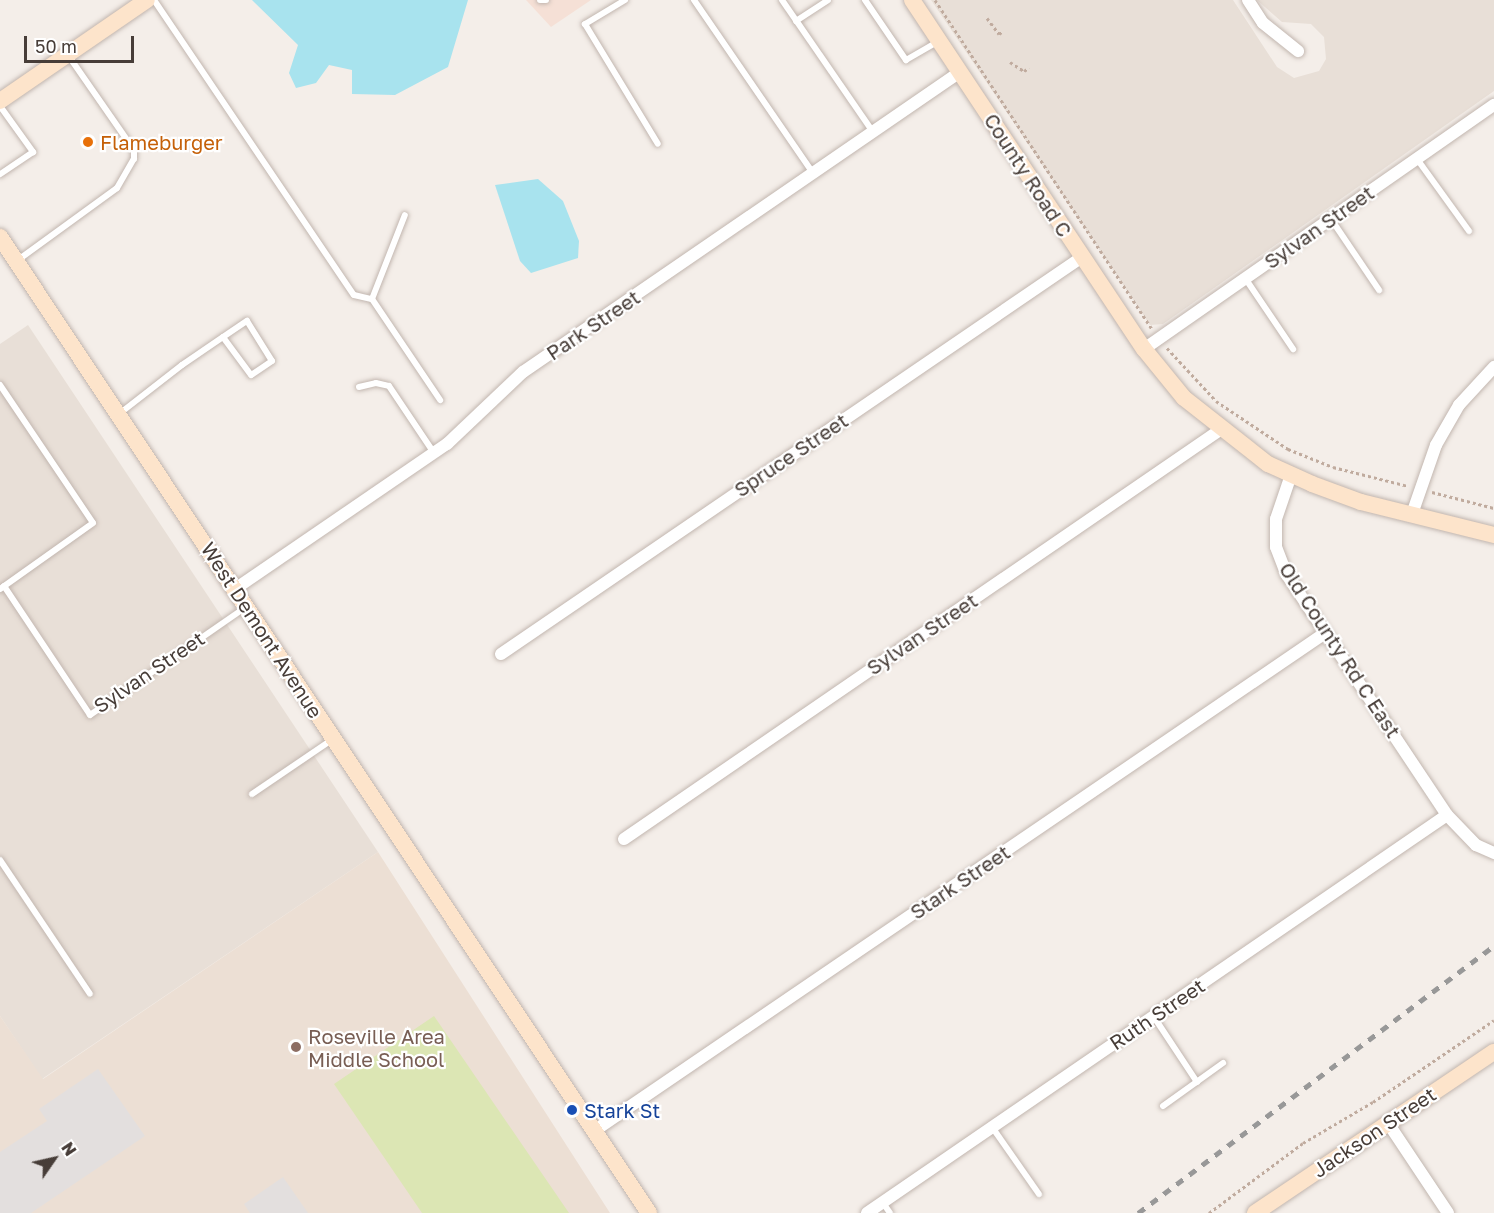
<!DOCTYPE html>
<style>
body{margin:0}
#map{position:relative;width:1494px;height:1213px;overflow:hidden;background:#f4eee9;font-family:"Golos Text",sans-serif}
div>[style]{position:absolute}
.residential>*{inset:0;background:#e8dfd7}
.commercial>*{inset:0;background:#f5e0d6}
.education>*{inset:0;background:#ecdfd4}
.green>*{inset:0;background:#dce6b4}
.parking>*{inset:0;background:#e3dfde}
.water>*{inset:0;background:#a8e3ee}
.path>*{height:3px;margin-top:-1.5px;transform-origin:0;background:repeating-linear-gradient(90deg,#c0ab9e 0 3px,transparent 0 6px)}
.roads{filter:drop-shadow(0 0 2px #c2b6af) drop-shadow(0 0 2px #c2b6af)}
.lane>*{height:6px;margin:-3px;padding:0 3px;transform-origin:3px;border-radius:3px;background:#fff}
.street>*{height:12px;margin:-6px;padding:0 6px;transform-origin:6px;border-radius:6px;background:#fff}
.secondary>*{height:16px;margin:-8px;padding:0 8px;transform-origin:8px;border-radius:8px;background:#fde4cb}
.rail>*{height:4.5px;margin-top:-2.25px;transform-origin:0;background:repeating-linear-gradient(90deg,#989898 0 8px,transparent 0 16px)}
.dots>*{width:16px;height:16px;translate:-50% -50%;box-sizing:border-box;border:3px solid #fff;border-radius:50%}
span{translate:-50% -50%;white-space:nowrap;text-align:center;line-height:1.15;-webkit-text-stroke:4.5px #fff;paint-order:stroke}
.food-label{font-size:20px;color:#c56008}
.left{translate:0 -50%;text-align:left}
.street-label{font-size:20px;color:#473d38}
.education-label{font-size:20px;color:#785e54}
.transit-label{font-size:20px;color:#164399}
.north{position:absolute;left:24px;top:1129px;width:60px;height:60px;-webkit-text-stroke:4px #fff;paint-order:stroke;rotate:56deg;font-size:16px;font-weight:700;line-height:24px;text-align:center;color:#473d38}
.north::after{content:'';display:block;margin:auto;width:21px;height:27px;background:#473d38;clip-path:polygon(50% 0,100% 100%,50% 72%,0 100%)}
.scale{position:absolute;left:24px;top:36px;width:110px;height:27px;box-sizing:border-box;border:3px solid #473d38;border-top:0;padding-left:8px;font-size:18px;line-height:21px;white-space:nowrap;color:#473d38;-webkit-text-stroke:4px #fff;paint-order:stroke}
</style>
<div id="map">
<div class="residential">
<div style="clip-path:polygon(931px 0,1233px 0,1277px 67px,1294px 78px,1319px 71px,1326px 59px,1324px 37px,1311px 24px,1282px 22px,1257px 0,1494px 0,1494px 91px,1163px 324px,1150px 325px)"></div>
<div style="clip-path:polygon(28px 325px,378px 852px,42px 1079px,0 1016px,0 344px)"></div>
</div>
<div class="commercial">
<div style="clip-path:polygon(526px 0,591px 0,551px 27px)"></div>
</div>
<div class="education">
<div style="clip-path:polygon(378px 852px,610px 1213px,0 1213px,0 1016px,43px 1079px)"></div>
</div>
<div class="green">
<div style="clip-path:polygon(434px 1016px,569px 1213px,422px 1213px,334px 1084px)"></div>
</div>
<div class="parking">
<div style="clip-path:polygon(98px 1069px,145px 1136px,31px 1213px,0 1213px,0 1152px,47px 1121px,39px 1109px)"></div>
<div style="clip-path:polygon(283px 1177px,308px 1213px,250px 1213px,244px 1204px)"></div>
</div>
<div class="water">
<div style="clip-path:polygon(252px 0,468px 0,448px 67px,395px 95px,352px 94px,352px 70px,329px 65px,316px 83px,296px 88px,289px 73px,298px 45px)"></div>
<div style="clip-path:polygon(538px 179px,563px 201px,579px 241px,578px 258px,531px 273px,520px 261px,495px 185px)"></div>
</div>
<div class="path">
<div style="left:935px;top:0;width:394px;rotate:56.6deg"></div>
<div style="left:987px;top:18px;width:20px;rotate:53deg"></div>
<div style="left:999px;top:34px;width:5px;rotate:-37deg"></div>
<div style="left:1010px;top:62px;width:17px;rotate:33deg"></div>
<div style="left:1024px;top:71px;width:6px;rotate:-31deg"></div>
<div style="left:1167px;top:348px;width:72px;rotate:47.2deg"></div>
<div style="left:1216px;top:401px;width:87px;rotate:33.7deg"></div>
<div style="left:1288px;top:449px;width:48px;rotate:21.8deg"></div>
<div style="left:1333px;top:467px;width:77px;rotate:14.2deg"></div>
<div style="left:1432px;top:492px;width:64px;rotate:14.5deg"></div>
<div style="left:1209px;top:1213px;width:117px;rotate:-36.7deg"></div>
<div style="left:1303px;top:1143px;width:81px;rotate:-30.4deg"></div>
<div style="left:1373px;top:1102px;width:146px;rotate:-34.1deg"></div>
</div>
<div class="roads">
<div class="lane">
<div style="left:154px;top:0;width:356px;rotate:55.9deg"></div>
<div style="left:354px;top:295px;width:18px;rotate:13deg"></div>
<div style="left:372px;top:299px;width:122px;rotate:56deg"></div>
<div style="left:540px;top:0;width:6px"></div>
<div style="left:625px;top:0;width:47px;rotate:149deg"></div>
<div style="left:585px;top:24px;width:140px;rotate:58.7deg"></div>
<div style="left:694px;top:0;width:210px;rotate:55.5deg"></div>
<div style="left:782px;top:0;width:160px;rotate:55.4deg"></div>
<div style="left:865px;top:0;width:73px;rotate:55.7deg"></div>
<div style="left:906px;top:60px;width:38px;rotate:-30deg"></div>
<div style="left:796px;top:21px;width:38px;rotate:-33deg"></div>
<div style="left:0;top:106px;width:57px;rotate:54.3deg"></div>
<div style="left:33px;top:152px;width:40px;rotate:146deg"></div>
<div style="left:1417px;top:159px;width:89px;rotate:54.2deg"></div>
<div style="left:1331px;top:219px;width:86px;rotate:55.9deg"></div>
<div style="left:18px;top:260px;width:122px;rotate:-36deg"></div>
<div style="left:117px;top:188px;width:34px;rotate:-60deg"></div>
<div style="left:134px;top:159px;width:9px;rotate:-90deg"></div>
<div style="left:134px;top:150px;width:116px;rotate:-124.8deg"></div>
<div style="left:1245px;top:278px;width:86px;rotate:55.9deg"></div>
<div style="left:372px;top:299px;width:90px;rotate:-68.6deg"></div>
<div style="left:0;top:385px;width:166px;rotate:56deg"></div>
<div style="left:93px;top:523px;width:114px;rotate:144.6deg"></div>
<div style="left:359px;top:387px;width:17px;rotate:-13deg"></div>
<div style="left:376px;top:383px;width:13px;rotate:13deg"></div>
<div style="left:389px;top:386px;width:81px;rotate:56.1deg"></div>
<div style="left:119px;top:414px;width:80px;rotate:-37.9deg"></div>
<div style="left:182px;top:365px;width:50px;rotate:-34.3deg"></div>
<div style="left:223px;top:337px;width:29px;rotate:-34deg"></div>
<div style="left:247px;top:321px;width:47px;rotate:58deg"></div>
<div style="left:272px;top:361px;width:25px;rotate:146deg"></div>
<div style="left:251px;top:375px;width:47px;rotate:-126.4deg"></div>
<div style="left:4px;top:586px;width:155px;rotate:56.3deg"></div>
<div style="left:90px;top:715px;width:190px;rotate:-34.7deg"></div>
<div style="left:252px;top:794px;width:98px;rotate:-34.2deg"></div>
<div style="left:0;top:860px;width:161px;rotate:56.1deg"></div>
<div style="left:1154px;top:1017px;width:78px;rotate:56.5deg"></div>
<div style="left:1163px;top:1106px;width:74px;rotate:-35.6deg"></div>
<div style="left:992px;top:1127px;width:82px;rotate:55deg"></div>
<div style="left:883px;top:1203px;width:12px;rotate:55deg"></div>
</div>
<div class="street">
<div style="left:1248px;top:0;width:27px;rotate:57deg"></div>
<div style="left:1263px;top:23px;width:45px;rotate:38.7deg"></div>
<div style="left:1144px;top:349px;width:427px;rotate:-34.9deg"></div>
<div style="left:1291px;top:475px;width:46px;rotate:108.8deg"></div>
<div style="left:1276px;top:519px;width:28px;rotate:90deg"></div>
<div style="left:1276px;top:547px;width:30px;rotate:69deg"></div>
<div style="left:1287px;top:575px;width:288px;rotate:56.3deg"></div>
<div style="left:1447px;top:815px;width:42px;rotate:46deg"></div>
<div style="left:1476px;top:845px;width:20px;rotate:24deg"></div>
<div style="left:1412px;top:514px;width:73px;rotate:-70.8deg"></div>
<div style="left:1436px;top:445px;width:46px;rotate:-60.1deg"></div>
<div style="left:1459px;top:405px;width:52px;rotate:-47.4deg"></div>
<div style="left:235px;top:589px;width:257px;rotate:-34.4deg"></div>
<div style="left:447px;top:444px;width:105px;rotate:-43.5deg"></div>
<div style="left:523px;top:372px;width:530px;rotate:-34.47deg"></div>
<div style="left:501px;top:654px;width:704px;rotate:-34.34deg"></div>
<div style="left:624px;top:839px;width:723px;rotate:-34.46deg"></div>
<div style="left:1388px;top:1123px;width:108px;rotate:56.3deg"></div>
<div style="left:594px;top:1131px;width:885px;rotate:-34.26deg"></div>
<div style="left:867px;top:1213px;width:703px;rotate:-34.46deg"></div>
</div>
<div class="secondary">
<div style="left:912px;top:0;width:419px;rotate:56.4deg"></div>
<div style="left:1144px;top:349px;width:63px;rotate:50.8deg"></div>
<div style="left:1184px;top:398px;width:107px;rotate:38.2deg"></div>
<div style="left:1268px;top:464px;width:48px;rotate:24.4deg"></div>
<div style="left:1312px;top:484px;width:52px;rotate:20.2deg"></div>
<div style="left:1361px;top:502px;width:137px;rotate:13.9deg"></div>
<div style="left:0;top:101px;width:178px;rotate:-34.5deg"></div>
<div style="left:0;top:237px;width:1172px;rotate:56.38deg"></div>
<div style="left:1255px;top:1213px;width:288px;rotate:-34deg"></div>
</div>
</div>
<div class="rail">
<div style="left:1138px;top:1213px;width:445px;rotate:-36.9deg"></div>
</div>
<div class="dots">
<div style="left:88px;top:142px;background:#e8710a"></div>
<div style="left:296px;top:1047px;background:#8d6e63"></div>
<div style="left:572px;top:1110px;background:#1a4fb4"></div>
</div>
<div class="food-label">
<span class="left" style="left:100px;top:142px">Flameburger</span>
</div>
<div class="street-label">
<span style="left:1028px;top:175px;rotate:57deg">County Road C</span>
<span style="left:1319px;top:227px;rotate:-35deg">Sylvan Street</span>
<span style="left:593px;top:325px;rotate:-34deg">Park Street</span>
<span style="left:791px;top:455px;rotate:-34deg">Spruce Street</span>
<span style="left:262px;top:630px;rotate:57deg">West Demont Avenue</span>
<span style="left:922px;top:634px;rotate:-34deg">Sylvan Street</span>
<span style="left:1340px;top:650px;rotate:57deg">Old County Rd C East</span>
<span style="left:149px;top:672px;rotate:-34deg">Sylvan Street</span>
<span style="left:960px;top:882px;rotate:-34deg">Stark Street</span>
<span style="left:1157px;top:1014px;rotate:-34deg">Ruth Street</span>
<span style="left:1374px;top:1132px;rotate:-34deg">Jackson Street</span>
</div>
<div class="education-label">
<span class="left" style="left:308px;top:1048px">Roseville Area<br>Middle School</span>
</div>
<div class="transit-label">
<span class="left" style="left:584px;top:1110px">Stark St</span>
</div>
<div class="north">N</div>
<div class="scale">50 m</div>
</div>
